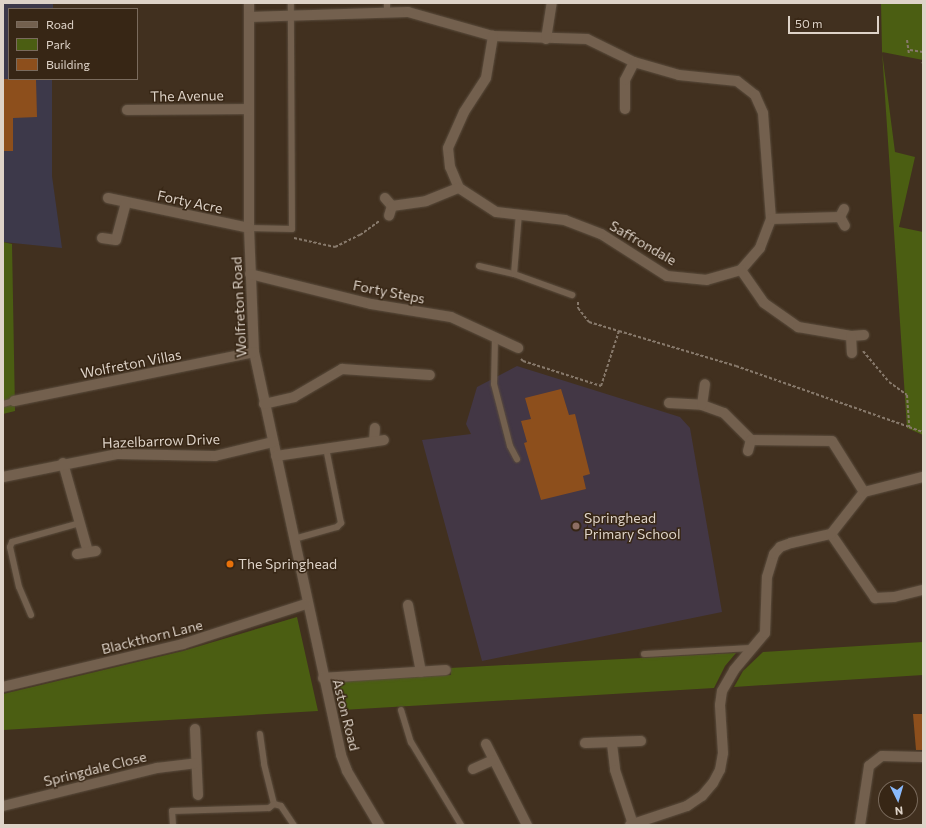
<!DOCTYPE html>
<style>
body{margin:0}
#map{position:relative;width:926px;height:828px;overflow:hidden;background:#41301f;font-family:Commissioner,sans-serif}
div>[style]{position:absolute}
.commercial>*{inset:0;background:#3d394a}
.education>*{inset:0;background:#433745}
.green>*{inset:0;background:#4b5e12}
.building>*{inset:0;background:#8d4f1c}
.path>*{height:2px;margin-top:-1px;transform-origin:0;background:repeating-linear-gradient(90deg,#87796b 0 3px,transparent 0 5px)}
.roads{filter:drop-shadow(0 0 1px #5a4c3d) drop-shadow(0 0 1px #5a4c3d)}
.service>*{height:6px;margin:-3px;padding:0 3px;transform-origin:3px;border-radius:3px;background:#73604e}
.minor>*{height:10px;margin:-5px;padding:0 5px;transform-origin:5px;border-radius:5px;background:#73604e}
.dots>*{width:11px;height:11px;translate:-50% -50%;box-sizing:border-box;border:2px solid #372615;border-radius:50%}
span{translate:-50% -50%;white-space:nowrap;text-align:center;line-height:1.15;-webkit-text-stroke:3px #372615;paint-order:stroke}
.street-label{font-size:14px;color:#ded3c8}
.poi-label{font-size:14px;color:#ded3c8}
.left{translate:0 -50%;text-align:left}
.frame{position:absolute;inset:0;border:4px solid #ded3c8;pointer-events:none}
.legend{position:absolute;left:8px;top:8px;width:130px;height:72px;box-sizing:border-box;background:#372615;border:1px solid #7a6b5d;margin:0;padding:5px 7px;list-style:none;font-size:12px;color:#ded3c8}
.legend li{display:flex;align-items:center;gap:8px;height:20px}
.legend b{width:20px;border:1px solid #7a6b5d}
.north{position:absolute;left:878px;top:780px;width:40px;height:40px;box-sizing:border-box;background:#372615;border:1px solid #7a6b5d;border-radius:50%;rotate:175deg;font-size:11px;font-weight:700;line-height:16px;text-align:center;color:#ded3c8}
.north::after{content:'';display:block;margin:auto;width:14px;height:18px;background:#8abafc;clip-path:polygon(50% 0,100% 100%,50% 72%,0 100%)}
.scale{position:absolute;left:788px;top:16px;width:91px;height:18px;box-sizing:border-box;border:2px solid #ded3c8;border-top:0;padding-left:5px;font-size:12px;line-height:14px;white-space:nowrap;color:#ded3c8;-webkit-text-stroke:3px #372615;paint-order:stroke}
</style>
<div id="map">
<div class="commercial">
<div style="clip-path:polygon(3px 3px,53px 3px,53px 9px,9px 9px,9px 79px,52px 79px,52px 176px,62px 248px,3px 242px)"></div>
</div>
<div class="education">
<div style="clip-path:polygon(517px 366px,680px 417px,690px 428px,722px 612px,482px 661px,422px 440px,471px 434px,466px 424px,477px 387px)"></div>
</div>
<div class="green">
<div style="clip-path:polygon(881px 3px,923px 3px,923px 60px,882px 52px,895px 152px,915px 157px,899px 227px,923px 232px,923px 435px,907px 428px,882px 51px)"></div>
<div style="clip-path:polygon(3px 242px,12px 244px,15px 411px,3px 414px)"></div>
<div style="clip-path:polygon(297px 617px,318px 711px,3px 730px,3px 694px,183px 651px)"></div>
<div style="clip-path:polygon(923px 642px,923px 675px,734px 687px,743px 671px,763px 652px)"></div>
<div style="clip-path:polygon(736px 653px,725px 666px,714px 688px,342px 710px,336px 682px,451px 675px,450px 668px)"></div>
</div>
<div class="building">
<div style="clip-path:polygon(3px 79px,36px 79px,37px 117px,13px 118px,13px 151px,3px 151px)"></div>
<div style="clip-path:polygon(561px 389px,569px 415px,575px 414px,590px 474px,583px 476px,586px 489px,541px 500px,524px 443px,527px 442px,521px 421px,531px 419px,525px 398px)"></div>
<div style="clip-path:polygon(913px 714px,923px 714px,923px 750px,916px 750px)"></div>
</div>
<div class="path">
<div style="left:907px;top:40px;width:14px;rotate:82deg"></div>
<div style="left:910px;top:50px;width:13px;rotate:9deg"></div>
<div style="left:922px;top:62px;width:1px;rotate:45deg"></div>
<div style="left:294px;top:238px;width:42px;rotate:12.4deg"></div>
<div style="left:335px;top:247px;width:28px;rotate:-26deg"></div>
<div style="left:360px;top:235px;width:24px;rotate:-36deg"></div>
<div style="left:578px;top:302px;width:6px;rotate:90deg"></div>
<div style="left:578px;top:308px;width:18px;rotate:52deg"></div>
<div style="left:589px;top:322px;width:31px;rotate:17deg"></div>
<div style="left:863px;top:351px;width:40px;rotate:50deg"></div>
<div style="left:889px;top:382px;width:22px;rotate:36deg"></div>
<div style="left:907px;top:395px;width:32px;rotate:86deg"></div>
<div style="left:909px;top:427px;width:15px;rotate:20deg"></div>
<div style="left:521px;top:359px;width:3px;rotate:45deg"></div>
<div style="left:523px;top:361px;width:82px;rotate:17.8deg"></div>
<div style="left:601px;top:386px;width:58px;rotate:-71.9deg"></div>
<div style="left:619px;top:331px;width:122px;rotate:16.7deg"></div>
<div style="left:736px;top:366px;width:183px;rotate:19.4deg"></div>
</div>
<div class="roads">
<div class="service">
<div style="left:387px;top:12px;width:9px;rotate:-90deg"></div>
<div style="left:249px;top:228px;width:43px;rotate:1.3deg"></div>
<div style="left:292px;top:229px;width:226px;rotate:-90.3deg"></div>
<div style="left:479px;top:266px;width:36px;rotate:13deg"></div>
<div style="left:514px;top:274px;width:62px;rotate:19.9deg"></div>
<div style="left:514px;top:274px;width:61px;rotate:-85.3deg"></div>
<div style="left:495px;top:338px;width:46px;rotate:91.2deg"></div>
<div style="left:494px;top:384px;width:64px;rotate:75.5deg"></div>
<div style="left:510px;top:446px;width:15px;rotate:62deg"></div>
<div style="left:3px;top:404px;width:11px;rotate:-15deg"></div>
<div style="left:294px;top:539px;width:45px;rotate:-15.6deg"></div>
<div style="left:337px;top:527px;width:6px;rotate:-45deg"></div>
<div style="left:341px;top:523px;width:76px;rotate:-101.3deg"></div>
<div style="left:31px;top:615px;width:30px;rotate:-113deg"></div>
<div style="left:19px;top:587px;width:41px;rotate:-102.7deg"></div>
<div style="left:10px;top:547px;width:5px;rotate:-68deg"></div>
<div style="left:12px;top:542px;width:71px;rotate:-15.6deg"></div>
<div style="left:644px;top:654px;width:108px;rotate:-3.2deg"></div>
<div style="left:401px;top:710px;width:34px;rotate:73deg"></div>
<div style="left:411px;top:742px;width:97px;rotate:58.9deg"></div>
<div style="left:260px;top:734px;width:30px;rotate:82deg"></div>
<div style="left:264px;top:764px;width:41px;rotate:76deg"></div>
<div style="left:274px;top:804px;width:7px;rotate:16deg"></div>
<div style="left:281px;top:806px;width:23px;rotate:56deg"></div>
<div style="left:173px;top:825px;width:14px;rotate:-94deg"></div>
<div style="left:172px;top:811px;width:97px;rotate:-1.8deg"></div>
<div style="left:269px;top:808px;width:6px;rotate:-39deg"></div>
</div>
<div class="minor">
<div style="left:249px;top:3px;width:225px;rotate:90deg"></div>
<div style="left:249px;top:228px;width:124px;rotate:87.7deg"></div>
<div style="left:254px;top:352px;width:412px;rotate:77.8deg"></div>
<div style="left:341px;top:755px;width:17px;rotate:69deg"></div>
<div style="left:347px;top:771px;width:63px;rotate:59.3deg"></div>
<div style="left:249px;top:17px;width:159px;rotate:-1.8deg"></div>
<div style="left:408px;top:12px;width:88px;rotate:15.8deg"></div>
<div style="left:493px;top:36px;width:94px;rotate:1.8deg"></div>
<div style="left:587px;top:39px;width:52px;rotate:26.1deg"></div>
<div style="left:634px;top:62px;width:47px;rotate:16.1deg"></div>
<div style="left:679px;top:75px;width:58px;rotate:5.9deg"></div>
<div style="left:737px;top:81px;width:23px;rotate:38deg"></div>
<div style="left:755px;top:95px;width:20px;rotate:66deg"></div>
<div style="left:763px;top:113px;width:106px;rotate:85.7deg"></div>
<div style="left:771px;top:219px;width:31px;rotate:111deg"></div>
<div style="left:760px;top:248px;width:29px;rotate:131deg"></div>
<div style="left:741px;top:270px;width:35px;rotate:164deg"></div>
<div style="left:707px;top:280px;width:40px;rotate:-174.3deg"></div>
<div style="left:667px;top:276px;width:78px;rotate:-147.5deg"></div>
<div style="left:601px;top:234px;width:39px;rotate:-159deg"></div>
<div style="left:565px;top:220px;width:69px;rotate:-173.4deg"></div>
<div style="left:496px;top:212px;width:44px;rotate:-147deg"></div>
<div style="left:459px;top:188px;width:23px;rotate:-113deg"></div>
<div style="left:450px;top:167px;width:19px;rotate:-96deg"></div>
<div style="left:448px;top:148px;width:39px;rotate:-66deg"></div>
<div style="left:464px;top:112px;width:40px;rotate:-57.1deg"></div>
<div style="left:486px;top:78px;width:43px;rotate:-80.5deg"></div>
<div style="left:546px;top:39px;width:36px;rotate:-81deg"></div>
<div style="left:625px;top:109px;width:29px;rotate:-90deg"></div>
<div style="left:625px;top:80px;width:20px;rotate:-63deg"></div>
<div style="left:127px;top:110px;width:121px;rotate:-0.5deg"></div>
<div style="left:108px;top:198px;width:144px;rotate:12deg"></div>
<div style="left:385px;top:198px;width:11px;rotate:49deg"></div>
<div style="left:392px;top:206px;width:10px;rotate:107deg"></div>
<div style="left:392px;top:206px;width:34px;rotate:-8deg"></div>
<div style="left:426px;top:201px;width:35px;rotate:-22deg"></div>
<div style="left:844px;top:209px;width:9px;rotate:117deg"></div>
<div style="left:840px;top:217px;width:10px;rotate:61deg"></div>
<div style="left:771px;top:219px;width:69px;rotate:-1.7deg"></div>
<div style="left:102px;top:238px;width:14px;rotate:8deg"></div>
<div style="left:116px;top:240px;width:38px;rotate:-75deg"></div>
<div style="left:741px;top:270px;width:40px;rotate:55.1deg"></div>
<div style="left:764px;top:303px;width:42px;rotate:35.2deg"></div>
<div style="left:798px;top:327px;width:54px;rotate:9.6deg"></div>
<div style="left:851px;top:336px;width:13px;rotate:-4deg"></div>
<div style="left:250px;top:274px;width:125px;rotate:13.9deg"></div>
<div style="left:371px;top:304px;width:81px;rotate:9.2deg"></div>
<div style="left:451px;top:317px;width:74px;rotate:24.8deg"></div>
<div style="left:851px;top:336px;width:17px;rotate:87deg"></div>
<div style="left:14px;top:401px;width:245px;rotate:-11.5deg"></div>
<div style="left:669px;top:403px;width:33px;rotate:3deg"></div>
<div style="left:702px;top:405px;width:23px;rotate:20deg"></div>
<div style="left:724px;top:413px;width:38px;rotate:45deg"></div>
<div style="left:751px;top:440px;width:81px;rotate:0.7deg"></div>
<div style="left:832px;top:441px;width:60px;rotate:57.9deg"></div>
<div style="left:264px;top:404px;width:31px;rotate:-13deg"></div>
<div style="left:294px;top:397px;width:56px;rotate:-30.3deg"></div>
<div style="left:342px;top:369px;width:88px;rotate:3.9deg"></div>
<div style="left:702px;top:405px;width:21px;rotate:-82deg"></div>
<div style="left:374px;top:441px;width:13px;rotate:-86deg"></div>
<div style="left:748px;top:451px;width:11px;rotate:-75deg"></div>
<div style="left:276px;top:456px;width:109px;rotate:-8.4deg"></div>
<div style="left:63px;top:463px;width:92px;rotate:74.3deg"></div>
<div style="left:3px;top:477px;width:116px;rotate:-11.4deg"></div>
<div style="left:117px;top:454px;width:98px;rotate:1.2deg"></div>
<div style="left:215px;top:456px;width:60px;rotate:-13.6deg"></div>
<div style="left:831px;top:534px;width:78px;rotate:55.5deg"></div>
<div style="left:875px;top:598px;width:19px;rotate:-3deg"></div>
<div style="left:894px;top:597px;width:29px;rotate:-14deg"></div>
<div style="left:77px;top:554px;width:19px;rotate:-9deg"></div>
<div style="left:408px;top:605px;width:68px;rotate:79deg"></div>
<div style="left:323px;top:678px;width:123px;rotate:-3.7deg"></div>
<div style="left:3px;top:687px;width:185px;rotate:-13.4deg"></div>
<div style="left:183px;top:644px;width:129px;rotate:-18deg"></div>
<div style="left:195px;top:729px;width:66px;rotate:87.4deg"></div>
<div style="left:585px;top:743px;width:56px;rotate:-2deg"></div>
<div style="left:486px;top:744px;width:91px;rotate:63.2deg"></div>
<div style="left:612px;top:744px;width:26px;rotate:83deg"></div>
<div style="left:615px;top:770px;width:57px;rotate:71.6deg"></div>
<div style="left:473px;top:769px;width:22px;rotate:-24deg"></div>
<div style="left:3px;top:806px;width:159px;rotate:-13.9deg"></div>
<div style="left:157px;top:768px;width:38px;rotate:-7deg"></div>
<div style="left:630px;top:825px;width:60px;rotate:-18.4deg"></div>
<div style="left:687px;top:806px;width:18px;rotate:-34deg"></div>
<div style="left:702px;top:796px;width:17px;rotate:-50deg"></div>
<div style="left:713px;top:783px;width:15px;rotate:-62deg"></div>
<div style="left:720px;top:770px;width:17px;rotate:-80deg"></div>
<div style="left:723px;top:753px;width:48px;rotate:-93.6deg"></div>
<div style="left:720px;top:705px;width:14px;rotate:-82deg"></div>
<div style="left:722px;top:691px;width:24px;rotate:-60deg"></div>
<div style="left:734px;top:670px;width:48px;rotate:-50deg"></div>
<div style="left:765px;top:633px;width:56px;rotate:-88deg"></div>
<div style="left:767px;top:577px;width:24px;rotate:-73deg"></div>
<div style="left:774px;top:554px;width:9px;rotate:-49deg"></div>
<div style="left:780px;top:547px;width:12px;rotate:-20deg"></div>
<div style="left:791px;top:543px;width:41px;rotate:-12.7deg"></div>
<div style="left:831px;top:534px;width:53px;rotate:-51.8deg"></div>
<div style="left:864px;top:492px;width:61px;rotate:-14.3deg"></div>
<div style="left:860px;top:825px;width:60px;rotate:-81.3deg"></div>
<div style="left:869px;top:766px;width:16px;rotate:-38deg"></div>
<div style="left:882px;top:756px;width:41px;rotate:1.4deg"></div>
</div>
</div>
<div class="dots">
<div style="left:576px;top:526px;background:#8d6e63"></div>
<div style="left:230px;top:564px;background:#e8710a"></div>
</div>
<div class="street-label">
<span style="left:187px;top:96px;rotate:-1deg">The Avenue</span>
<span style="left:190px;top:202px;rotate:12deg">Forty Acre</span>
<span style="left:643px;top:243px;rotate:30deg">Saffrondale</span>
<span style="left:389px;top:292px;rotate:11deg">Forty Steps</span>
<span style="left:239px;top:307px;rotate:-93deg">Wolfreton Road</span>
<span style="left:131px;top:364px;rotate:-11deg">Wolfreton Villas</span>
<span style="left:161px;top:441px;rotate:-2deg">Hazelbarrow Drive</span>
<span style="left:152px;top:637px;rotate:-14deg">Blackthorn Lane</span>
<span style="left:346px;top:715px;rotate:76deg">Aston Road</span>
<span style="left:95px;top:769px;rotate:-14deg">Springdale Close</span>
</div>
<div class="poi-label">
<span class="left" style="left:584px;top:526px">Springhead<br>Primary School</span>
<span class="left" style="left:238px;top:564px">The Springhead</span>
</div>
<div class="frame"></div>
<ul class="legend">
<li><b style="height:5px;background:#73604e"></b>Road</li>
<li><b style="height:11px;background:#4b5e12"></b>Park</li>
<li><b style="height:11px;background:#8d4f1c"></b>Building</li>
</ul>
<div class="north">N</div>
<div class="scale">50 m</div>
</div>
